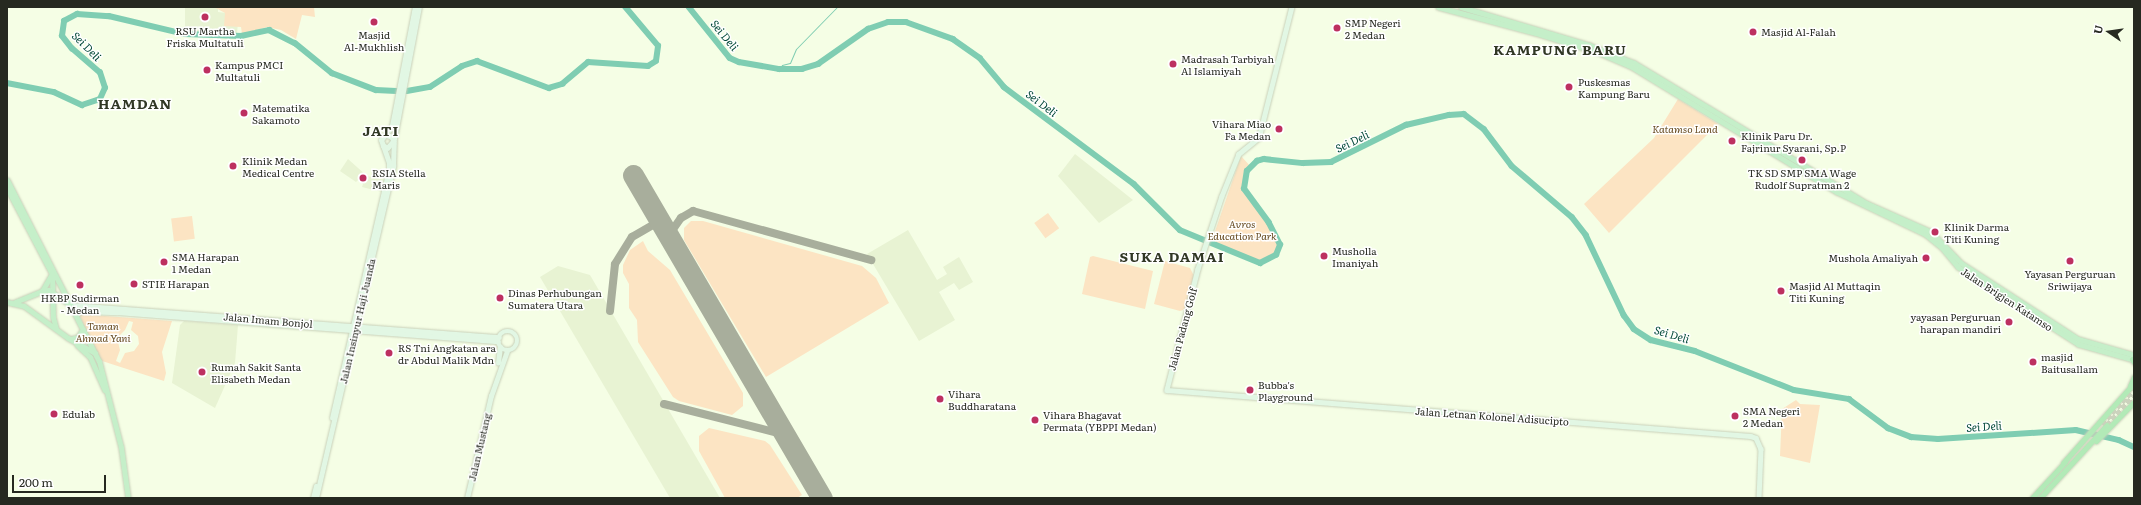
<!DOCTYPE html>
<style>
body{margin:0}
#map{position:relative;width:2141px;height:505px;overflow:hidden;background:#f5fee5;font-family:Literata,serif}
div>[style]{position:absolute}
.built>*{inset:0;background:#e8f3d3}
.green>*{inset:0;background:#fce4c3;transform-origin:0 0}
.stream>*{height:1px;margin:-0.5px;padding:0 0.5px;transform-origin:0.5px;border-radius:0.5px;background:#7fcdb2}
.river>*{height:5.5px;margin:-2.75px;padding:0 2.75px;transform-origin:2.75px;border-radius:2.75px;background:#7fcdb2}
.taxiway>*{height:8px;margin:-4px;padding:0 4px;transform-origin:4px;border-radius:4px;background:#a8ae9c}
.runway>*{height:21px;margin:-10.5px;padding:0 10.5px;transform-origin:10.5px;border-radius:10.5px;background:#a8ae9c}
.trunk-tunnel>*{height:5px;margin-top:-2.5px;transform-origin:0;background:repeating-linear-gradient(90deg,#ccd3be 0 5px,transparent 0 7.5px)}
.roads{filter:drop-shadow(0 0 1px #c9d1ba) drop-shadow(0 0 1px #c9d1ba)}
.secondary>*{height:4.5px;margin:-2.25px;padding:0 2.25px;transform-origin:2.25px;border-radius:2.25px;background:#e2f7e4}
.secondary>.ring{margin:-2.25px;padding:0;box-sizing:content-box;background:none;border:4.5px solid #e2f7e4;border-radius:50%}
.primary>*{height:5px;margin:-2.5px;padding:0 2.5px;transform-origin:2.5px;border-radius:2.5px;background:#c5efc9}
.trunk>*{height:5px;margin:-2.5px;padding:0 2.5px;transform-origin:2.5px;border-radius:2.5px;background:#b2eab7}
.dots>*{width:11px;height:11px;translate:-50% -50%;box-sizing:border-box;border:2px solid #fff;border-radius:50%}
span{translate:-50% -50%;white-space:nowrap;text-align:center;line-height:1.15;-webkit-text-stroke:3px #fff;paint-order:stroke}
.poi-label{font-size:10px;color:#262920}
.left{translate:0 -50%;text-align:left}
.right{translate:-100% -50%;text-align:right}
.park-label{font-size:10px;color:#65491e;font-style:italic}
.street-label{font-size:10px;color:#262920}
.water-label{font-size:11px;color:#014837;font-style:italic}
.district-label{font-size:14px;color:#313825;font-weight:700;letter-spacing:1px}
.frame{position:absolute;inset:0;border:8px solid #262920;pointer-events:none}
.north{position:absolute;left:2089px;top:12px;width:40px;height:40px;-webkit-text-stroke:3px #fff;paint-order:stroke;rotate:283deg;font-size:11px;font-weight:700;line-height:16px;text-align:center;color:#262920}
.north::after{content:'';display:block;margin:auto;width:14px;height:18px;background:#262920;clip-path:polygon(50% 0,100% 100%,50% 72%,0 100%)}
.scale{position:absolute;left:12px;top:475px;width:94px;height:18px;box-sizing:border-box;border:2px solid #262920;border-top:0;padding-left:5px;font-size:12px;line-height:14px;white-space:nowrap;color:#262920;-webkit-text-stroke:3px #fff;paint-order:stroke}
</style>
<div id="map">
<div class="built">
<div style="clip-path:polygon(218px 7px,218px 12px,226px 13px,226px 21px,238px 22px,237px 34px,185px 34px,185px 8px)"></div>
<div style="clip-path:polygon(1075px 154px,1113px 184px,1133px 200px,1099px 223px,1058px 176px)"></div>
<div style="clip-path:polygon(348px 159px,367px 176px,385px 180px,382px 192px,362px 187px,363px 184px,358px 180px,356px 182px,340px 171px)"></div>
<div style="clip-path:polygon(908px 230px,937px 280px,947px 274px,943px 267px,959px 257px,973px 282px,959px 290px,954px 283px,939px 292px,955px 320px,919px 341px,867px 254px)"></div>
<div style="clip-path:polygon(558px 266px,590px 275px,720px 498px,670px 498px,540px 277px)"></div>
<div style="clip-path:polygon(184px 321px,238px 325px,235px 363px,215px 408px,172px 383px,180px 325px)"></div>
</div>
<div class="green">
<div style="clip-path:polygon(214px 7px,314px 7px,315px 17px,302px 15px,296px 39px,281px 30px,267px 27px,242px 34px,241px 27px,224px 26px,225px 13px)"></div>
<div style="clip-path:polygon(1678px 99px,1718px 124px,1609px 233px,1584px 204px,1654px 138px)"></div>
<div style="clip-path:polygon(1241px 156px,1251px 167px,1244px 177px,1244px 189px,1269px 223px,1280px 245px,1276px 255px,1260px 263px,1211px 243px)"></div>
<div style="left:1048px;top:213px;width:19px;height:17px;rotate:54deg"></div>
<div style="left:192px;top:216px;width:23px;height:21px;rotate:83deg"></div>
<div style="clip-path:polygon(691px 221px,703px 221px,862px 266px,876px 278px,889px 303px,766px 377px,684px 240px,684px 228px)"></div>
<div style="clip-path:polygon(643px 241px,648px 251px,670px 270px,743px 393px,743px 406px,732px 415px,679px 401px,673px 397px,638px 342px,637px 320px,629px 308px,629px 284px,623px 273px,623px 265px,630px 250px)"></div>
<div style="clip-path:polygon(1093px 256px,1153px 271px,1145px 309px,1082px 294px,1090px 257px)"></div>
<div style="clip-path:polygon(1165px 261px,1190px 268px,1194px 276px,1186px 309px,1180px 311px,1154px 304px)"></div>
<div style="clip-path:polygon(evenodd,79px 314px,172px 321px,162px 352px,166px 373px,164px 381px,99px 360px,79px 314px,129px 321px,133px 322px,131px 330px,138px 336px,139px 344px,134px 351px,125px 353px,120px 363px,116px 361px,120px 350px,117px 338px,125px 330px,129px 321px)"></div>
<div style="clip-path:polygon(1796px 400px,1800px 404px,1820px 405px,1810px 463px,1780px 456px,1782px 409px)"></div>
<div style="clip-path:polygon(709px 428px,765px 441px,770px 445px,802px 495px,797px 498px,725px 498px,699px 451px,699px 436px)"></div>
</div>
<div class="stream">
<div style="left:779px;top:69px;width:5px;rotate:-53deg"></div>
<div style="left:782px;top:65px;width:8px;rotate:-14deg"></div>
<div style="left:790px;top:63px;width:15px;rotate:-67deg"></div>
<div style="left:796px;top:49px;width:59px;rotate:-45.7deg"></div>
</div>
<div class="river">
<div style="left:689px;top:7px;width:65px;rotate:51.2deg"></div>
<div style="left:730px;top:58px;width:10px;rotate:24deg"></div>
<div style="left:739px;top:62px;width:41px;rotate:9.9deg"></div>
<div style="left:779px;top:69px;width:23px"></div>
<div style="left:802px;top:69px;width:17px;rotate:-17deg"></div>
<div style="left:818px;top:64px;width:61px;rotate:-35deg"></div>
<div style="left:868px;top:29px;width:21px;rotate:-19deg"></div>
<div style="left:888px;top:22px;width:18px"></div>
<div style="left:906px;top:22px;width:50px;rotate:19.9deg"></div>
<div style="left:953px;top:39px;width:33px;rotate:35deg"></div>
<div style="left:980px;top:58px;width:38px;rotate:50deg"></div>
<div style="left:1004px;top:87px;width:162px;rotate:36.7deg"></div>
<div style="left:1134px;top:184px;width:65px;rotate:45deg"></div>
<div style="left:1180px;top:230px;width:87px;rotate:22.4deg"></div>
<div style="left:1260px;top:263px;width:18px;rotate:-27deg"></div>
<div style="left:1276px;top:255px;width:11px;rotate:-68deg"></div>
<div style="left:1280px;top:245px;width:25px;rotate:-117deg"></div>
<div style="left:1269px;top:223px;width:42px;rotate:-126.3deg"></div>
<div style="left:1244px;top:189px;width:18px;rotate:-81deg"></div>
<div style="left:1247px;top:171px;width:14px;rotate:-45deg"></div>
<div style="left:1257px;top:161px;width:7px;rotate:-16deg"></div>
<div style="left:1264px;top:159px;width:39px;rotate:6deg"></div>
<div style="left:1303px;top:163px;width:28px;rotate:-2deg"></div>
<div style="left:1331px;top:162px;width:84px;rotate:-26.3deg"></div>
<div style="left:1406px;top:125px;width:44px;rotate:-13.1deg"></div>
<div style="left:1449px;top:115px;width:15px;rotate:-4deg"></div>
<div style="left:1464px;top:114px;width:25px;rotate:37deg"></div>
<div style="left:1484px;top:129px;width:46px;rotate:52.9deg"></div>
<div style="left:1512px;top:166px;width:79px;rotate:40.4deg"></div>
<div style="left:1572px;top:217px;width:23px;rotate:52deg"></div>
<div style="left:1586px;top:235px;width:89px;rotate:64.6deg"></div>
<div style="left:1624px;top:315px;width:17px;rotate:54deg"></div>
<div style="left:1634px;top:329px;width:20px;rotate:33deg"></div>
<div style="left:1651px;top:340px;width:45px;rotate:14deg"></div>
<div style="left:1695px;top:351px;width:106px;rotate:21.5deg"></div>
<div style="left:1794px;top:390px;width:56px;rotate:9.3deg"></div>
<div style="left:1849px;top:399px;width:49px;rotate:36.6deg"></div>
<div style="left:1888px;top:428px;width:25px;rotate:21deg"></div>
<div style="left:1911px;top:437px;width:27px;rotate:4deg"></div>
<div style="left:1938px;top:439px;width:138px;rotate:-3.7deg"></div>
<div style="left:2076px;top:430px;width:44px;rotate:13.1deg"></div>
<div style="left:2119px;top:440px;width:17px;rotate:25deg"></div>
<div style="left:7px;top:83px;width:48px;rotate:10.8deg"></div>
<div style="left:54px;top:92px;width:31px;rotate:25deg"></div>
<div style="left:82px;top:105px;width:19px;rotate:-18deg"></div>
<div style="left:100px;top:99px;width:12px;rotate:-66deg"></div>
<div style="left:105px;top:88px;width:16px;rotate:-108deg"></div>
<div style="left:100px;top:73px;width:37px;rotate:-139deg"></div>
<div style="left:72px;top:49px;width:16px;rotate:-128deg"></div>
<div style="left:62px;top:36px;width:15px;rotate:-82deg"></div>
<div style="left:64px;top:21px;width:15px;rotate:-28deg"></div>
<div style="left:77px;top:14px;width:32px;rotate:4deg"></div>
<div style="left:109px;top:16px;width:78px;rotate:13.3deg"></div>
<div style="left:185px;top:34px;width:56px;rotate:2deg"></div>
<div style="left:241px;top:36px;width:29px;rotate:-12deg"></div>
<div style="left:269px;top:30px;width:29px;rotate:27deg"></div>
<div style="left:295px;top:43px;width:48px;rotate:39deg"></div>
<div style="left:332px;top:73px;width:47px;rotate:21.1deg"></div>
<div style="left:376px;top:90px;width:20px;rotate:3deg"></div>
<div style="left:407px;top:91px;width:23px;rotate:-10deg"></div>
<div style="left:430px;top:87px;width:38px;rotate:-33deg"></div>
<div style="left:462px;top:66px;width:16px;rotate:-18deg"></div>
<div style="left:477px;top:61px;width:77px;rotate:20.6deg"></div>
<div style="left:549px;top:88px;width:14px;rotate:-17deg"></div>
<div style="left:562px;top:84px;width:34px;rotate:-40deg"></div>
<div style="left:588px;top:62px;width:60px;rotate:3.8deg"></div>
<div style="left:648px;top:66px;width:9px;rotate:-32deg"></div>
<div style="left:656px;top:61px;width:15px;rotate:-82deg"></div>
<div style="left:658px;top:46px;width:51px;rotate:-130.2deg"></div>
</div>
<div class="taxiway">
<div style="left:669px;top:235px;width:21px;rotate:-55deg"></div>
<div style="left:681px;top:218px;width:14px;rotate:-30deg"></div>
<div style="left:693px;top:211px;width:185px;rotate:15.4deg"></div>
<div style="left:610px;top:311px;width:47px;rotate:-83.9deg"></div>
<div style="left:615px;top:264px;width:32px;rotate:-58deg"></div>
<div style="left:632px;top:237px;width:32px;rotate:-30deg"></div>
<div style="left:664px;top:404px;width:126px;rotate:14.3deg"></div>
</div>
<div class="runway">
<div style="left:633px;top:175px;width:374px;rotate:59.7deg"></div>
</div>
<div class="trunk-tunnel">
<div style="left:2102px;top:424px;width:47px;rotate:-47.6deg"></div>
<div style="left:2107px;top:425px;width:40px;rotate:-48deg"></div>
</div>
<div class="roads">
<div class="secondary">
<div style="left:1292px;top:7px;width:135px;rotate:104.1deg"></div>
<div style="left:1259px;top:138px;width:26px;rotate:141deg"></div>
<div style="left:1239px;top:154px;width:45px;rotate:112deg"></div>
<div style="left:1222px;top:196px;width:77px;rotate:108.2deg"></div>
<div style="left:1198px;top:269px;width:125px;rotate:104.4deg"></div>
<div style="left:1167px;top:390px;width:585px;rotate:4.51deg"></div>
<div style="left:1750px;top:436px;width:6px;rotate:18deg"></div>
<div style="left:1756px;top:438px;width:12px;rotate:66deg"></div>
<div style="left:1761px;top:449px;width:49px;rotate:92.3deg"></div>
<div style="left:386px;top:135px;width:6px;rotate:18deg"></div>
<div style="left:392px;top:137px;width:4px;rotate:63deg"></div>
<div style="left:394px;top:141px;width:9px;rotate:131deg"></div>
<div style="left:388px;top:148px;width:5px;rotate:-158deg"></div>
<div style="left:383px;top:146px;width:6px;rotate:-108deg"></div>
<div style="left:381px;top:140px;width:18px;rotate:-52deg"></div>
<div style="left:392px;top:126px;width:121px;rotate:-79.1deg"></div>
<div style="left:394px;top:139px;width:134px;rotate:-79.3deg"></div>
<div style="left:72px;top:305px;width:428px;rotate:4.3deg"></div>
<div style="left:76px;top:314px;width:7px;rotate:-27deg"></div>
<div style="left:82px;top:311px;width:35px;rotate:2deg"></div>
<div style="left:117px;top:312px;width:382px;rotate:4.4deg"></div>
<div class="ring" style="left:498px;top:331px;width:15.5px;height:15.5px"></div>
<div style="left:498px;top:363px;width:16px;rotate:-83deg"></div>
<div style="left:332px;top:418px;width:254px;rotate:-77.1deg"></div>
<div style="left:389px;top:170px;width:7px;rotate:-90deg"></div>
<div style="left:389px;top:163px;width:18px;rotate:-109deg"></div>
<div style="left:313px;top:498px;width:12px;rotate:-76deg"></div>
<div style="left:316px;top:498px;width:341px;rotate:-76.9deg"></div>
<div style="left:393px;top:166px;width:23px;rotate:-88deg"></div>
<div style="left:467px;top:498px;width:105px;rotate:-76.8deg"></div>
<div style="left:491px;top:396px;width:48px;rotate:-70.4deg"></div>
</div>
<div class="primary">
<div style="left:1438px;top:7px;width:101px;rotate:14.9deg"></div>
<div style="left:1536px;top:33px;width:64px;rotate:17.3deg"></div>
<div style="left:1597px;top:52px;width:38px;rotate:23deg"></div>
<div style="left:1632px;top:67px;width:240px;rotate:31.4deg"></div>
<div style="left:1837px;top:192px;width:98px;rotate:25.5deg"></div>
<div style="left:1925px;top:234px;width:22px;rotate:39deg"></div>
<div style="left:1942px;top:248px;width:25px;rotate:50deg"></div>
<div style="left:1958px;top:267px;width:143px;rotate:32.7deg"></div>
<div style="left:2078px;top:344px;width:58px;rotate:15.9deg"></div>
<div style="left:1461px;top:7px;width:134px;rotate:16.5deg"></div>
<div style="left:1589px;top:45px;width:48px;rotate:21.8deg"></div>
<div style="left:1634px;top:63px;width:271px;rotate:31.1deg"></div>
<div style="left:1866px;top:203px;width:71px;rotate:24deg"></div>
<div style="left:1931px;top:232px;width:43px;rotate:45.9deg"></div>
<div style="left:1961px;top:263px;width:140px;rotate:33deg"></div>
<div style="left:2078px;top:339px;width:58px;rotate:15.9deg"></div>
<div style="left:7px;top:180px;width:203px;rotate:63.1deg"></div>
<div style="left:99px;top:361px;width:89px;rotate:75.7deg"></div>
<div style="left:121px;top:447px;width:51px;rotate:82.2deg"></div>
<div style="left:7px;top:188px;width:97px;rotate:62.4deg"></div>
<div style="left:52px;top:274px;width:43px;rotate:88.7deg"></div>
<div style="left:53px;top:317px;width:12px;rotate:76deg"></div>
<div style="left:42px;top:291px;width:7px;rotate:-8deg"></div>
<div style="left:49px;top:290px;width:24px;rotate:35deg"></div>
<div style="left:7px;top:302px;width:17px;rotate:13deg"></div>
<div style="left:24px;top:306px;width:54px;rotate:36deg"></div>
<div style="left:68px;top:338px;width:31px;rotate:29deg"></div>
<div style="left:15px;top:302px;width:29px;rotate:-22deg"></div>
<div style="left:42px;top:291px;width:20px;rotate:-60deg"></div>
<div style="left:71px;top:339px;width:7px;rotate:-16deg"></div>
<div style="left:78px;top:337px;width:9px;rotate:-58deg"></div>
<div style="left:77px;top:345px;width:18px;rotate:43deg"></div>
<div style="left:90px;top:357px;width:36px;rotate:66deg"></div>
</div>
<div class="trunk">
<div style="left:2132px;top:359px;width:4px;rotate:56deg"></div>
<div style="left:2130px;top:386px;width:10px;rotate:-66deg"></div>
<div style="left:2096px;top:441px;width:54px;rotate:-45.7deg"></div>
<div style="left:2063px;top:463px;width:107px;rotate:-48.4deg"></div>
<div style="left:2032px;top:498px;width:49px;rotate:-47.5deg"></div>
<div style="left:2040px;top:498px;width:99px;rotate:-47.5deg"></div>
</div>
</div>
<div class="dots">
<div style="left:205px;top:17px;background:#bd3060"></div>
<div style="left:374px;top:22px;background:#bd3060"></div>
<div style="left:1337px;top:28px;background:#bd3060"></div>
<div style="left:1753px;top:32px;background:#bd3060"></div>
<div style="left:1173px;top:64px;background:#bd3060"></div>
<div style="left:207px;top:70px;background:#bd3060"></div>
<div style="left:1569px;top:87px;background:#bd3060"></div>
<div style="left:244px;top:113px;background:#bd3060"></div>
<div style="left:1279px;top:129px;background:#bd3060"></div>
<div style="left:1732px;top:141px;background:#bd3060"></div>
<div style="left:1802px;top:160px;background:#bd3060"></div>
<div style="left:233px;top:166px;background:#bd3060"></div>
<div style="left:363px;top:178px;background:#bd3060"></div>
<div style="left:1935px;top:232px;background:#bd3060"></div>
<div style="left:1324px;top:256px;background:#bd3060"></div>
<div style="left:1926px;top:258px;background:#bd3060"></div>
<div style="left:2070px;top:261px;background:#bd3060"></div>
<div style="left:164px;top:262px;background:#bd3060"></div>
<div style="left:134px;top:284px;background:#bd3060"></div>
<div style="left:80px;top:285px;background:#bd3060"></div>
<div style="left:1781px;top:291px;background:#bd3060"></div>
<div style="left:500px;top:298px;background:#bd3060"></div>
<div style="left:2009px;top:322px;background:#bd3060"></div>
<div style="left:389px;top:353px;background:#bd3060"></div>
<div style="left:2033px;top:362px;background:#bd3060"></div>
<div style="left:202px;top:372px;background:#bd3060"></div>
<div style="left:1250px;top:390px;background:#bd3060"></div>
<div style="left:940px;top:399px;background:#bd3060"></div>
<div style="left:54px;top:414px;background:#bd3060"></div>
<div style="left:1735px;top:416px;background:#bd3060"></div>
<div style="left:1035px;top:420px;background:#bd3060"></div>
</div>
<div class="poi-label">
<span class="left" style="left:1345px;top:28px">SMP Negeri<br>2 Medan</span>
<span style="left:205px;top:36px">RSU Martha<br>Friska Multatuli</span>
<span class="left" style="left:1761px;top:32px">Masjid Al-Falah</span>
<span style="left:374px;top:40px">Masjid<br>Al-Mukhlish</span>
<span class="left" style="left:1181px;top:64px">Madrasah Tarbiyah<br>Al Islamiyah</span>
<span class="left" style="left:215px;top:70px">Kampus PMCI<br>Multatuli</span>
<span class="left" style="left:1578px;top:87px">Puskesmas<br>Kampung Baru</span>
<span class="left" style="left:252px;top:113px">Matematika<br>Sakamoto</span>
<span class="right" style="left:1271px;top:129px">Vihara Miao<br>Fa Medan</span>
<span class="left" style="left:1741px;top:141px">Klinik Paru Dr.<br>Fajrinur Syarani, Sp.P</span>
<span class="left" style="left:242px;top:166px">Klinik Medan<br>Medical Centre</span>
<span class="left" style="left:372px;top:178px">RSIA Stella<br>Maris</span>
<span style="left:1802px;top:178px">TK SD SMP SMA Wage<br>Rudolf Supratman 2</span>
<span class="left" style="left:1944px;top:232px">Klinik Darma<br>Titi Kuning</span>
<span class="left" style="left:1332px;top:256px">Musholla<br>Imaniyah</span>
<span class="left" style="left:172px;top:262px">SMA Harapan<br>1 Medan</span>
<span class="right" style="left:1918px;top:258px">Mushola Amaliyah</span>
<span style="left:2070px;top:279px">Yayasan Perguruan<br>Sriwijaya</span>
<span class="left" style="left:142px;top:284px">STIE Harapan</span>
<span class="left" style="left:1789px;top:291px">Masjid Al Muttaqin<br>Titi Kuning</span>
<span class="left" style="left:508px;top:298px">Dinas Perhubungan<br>Sumatera Utara</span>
<span style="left:80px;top:303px">HKBP Sudirman<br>- Medan</span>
<span class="right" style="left:2001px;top:322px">yayasan Perguruan<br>harapan mandiri</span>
<span class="left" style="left:398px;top:353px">RS Tni Angkatan ara<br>dr Abdul Malik Mdn</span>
<span class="left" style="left:2041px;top:362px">masjid<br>Baitusallam</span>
<span class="left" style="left:211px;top:372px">Rumah Sakit Santa<br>Elisabeth Medan</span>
<span class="left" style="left:1258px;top:390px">Bubba's<br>Playground</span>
<span class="left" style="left:948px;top:399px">Vihara<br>Buddharatana</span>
<span class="left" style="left:1743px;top:416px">SMA Negeri<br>2 Medan</span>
<span class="left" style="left:62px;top:414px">Edulab</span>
<span class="left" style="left:1043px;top:420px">Vihara Bhagavat<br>Permata (YBPPI Medan)</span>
</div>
<div class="park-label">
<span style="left:1685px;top:129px">Katamso Land</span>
<span style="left:1242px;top:229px">Avros<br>Education Park</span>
<span style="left:103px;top:331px">Taman<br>Ahmad Yani</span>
</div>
<div class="street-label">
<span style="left:2007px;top:299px;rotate:33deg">Jalan Brigjen Katamso</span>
<span style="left:268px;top:320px;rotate:5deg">Jalan Imam Bonjol</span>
<span style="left:357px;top:321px;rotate:-77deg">Jalan Insinyur Haji Juanda</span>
<span style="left:1182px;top:329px;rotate:-75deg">Jalan Padang Golf</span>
<span style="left:1492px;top:416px;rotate:4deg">Jalan Letnan Kolonel Adisucipto</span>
<span style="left:479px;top:447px;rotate:-77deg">Jalan Mustang</span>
</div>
<div class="water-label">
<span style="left:725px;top:35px;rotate:50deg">Sei Deli</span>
<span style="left:87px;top:46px;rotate:45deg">Sei Deli</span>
<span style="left:1042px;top:103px;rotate:37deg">Sei Deli</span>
<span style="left:1352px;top:141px;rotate:-26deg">Sei Deli</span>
<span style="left:1672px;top:334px;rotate:16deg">Sei Deli</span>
<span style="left:1984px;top:426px;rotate:-4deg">Sei Deli</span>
</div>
<div class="district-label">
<span style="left:1560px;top:49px">KAMPUNG BARU</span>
<span style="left:135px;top:103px">HAMDAN</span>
<span style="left:381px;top:130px">JATI</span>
<span style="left:1172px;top:256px">SUKA DAMAI</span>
</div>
<div class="frame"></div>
<div class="north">U</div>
<div class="scale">200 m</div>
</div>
